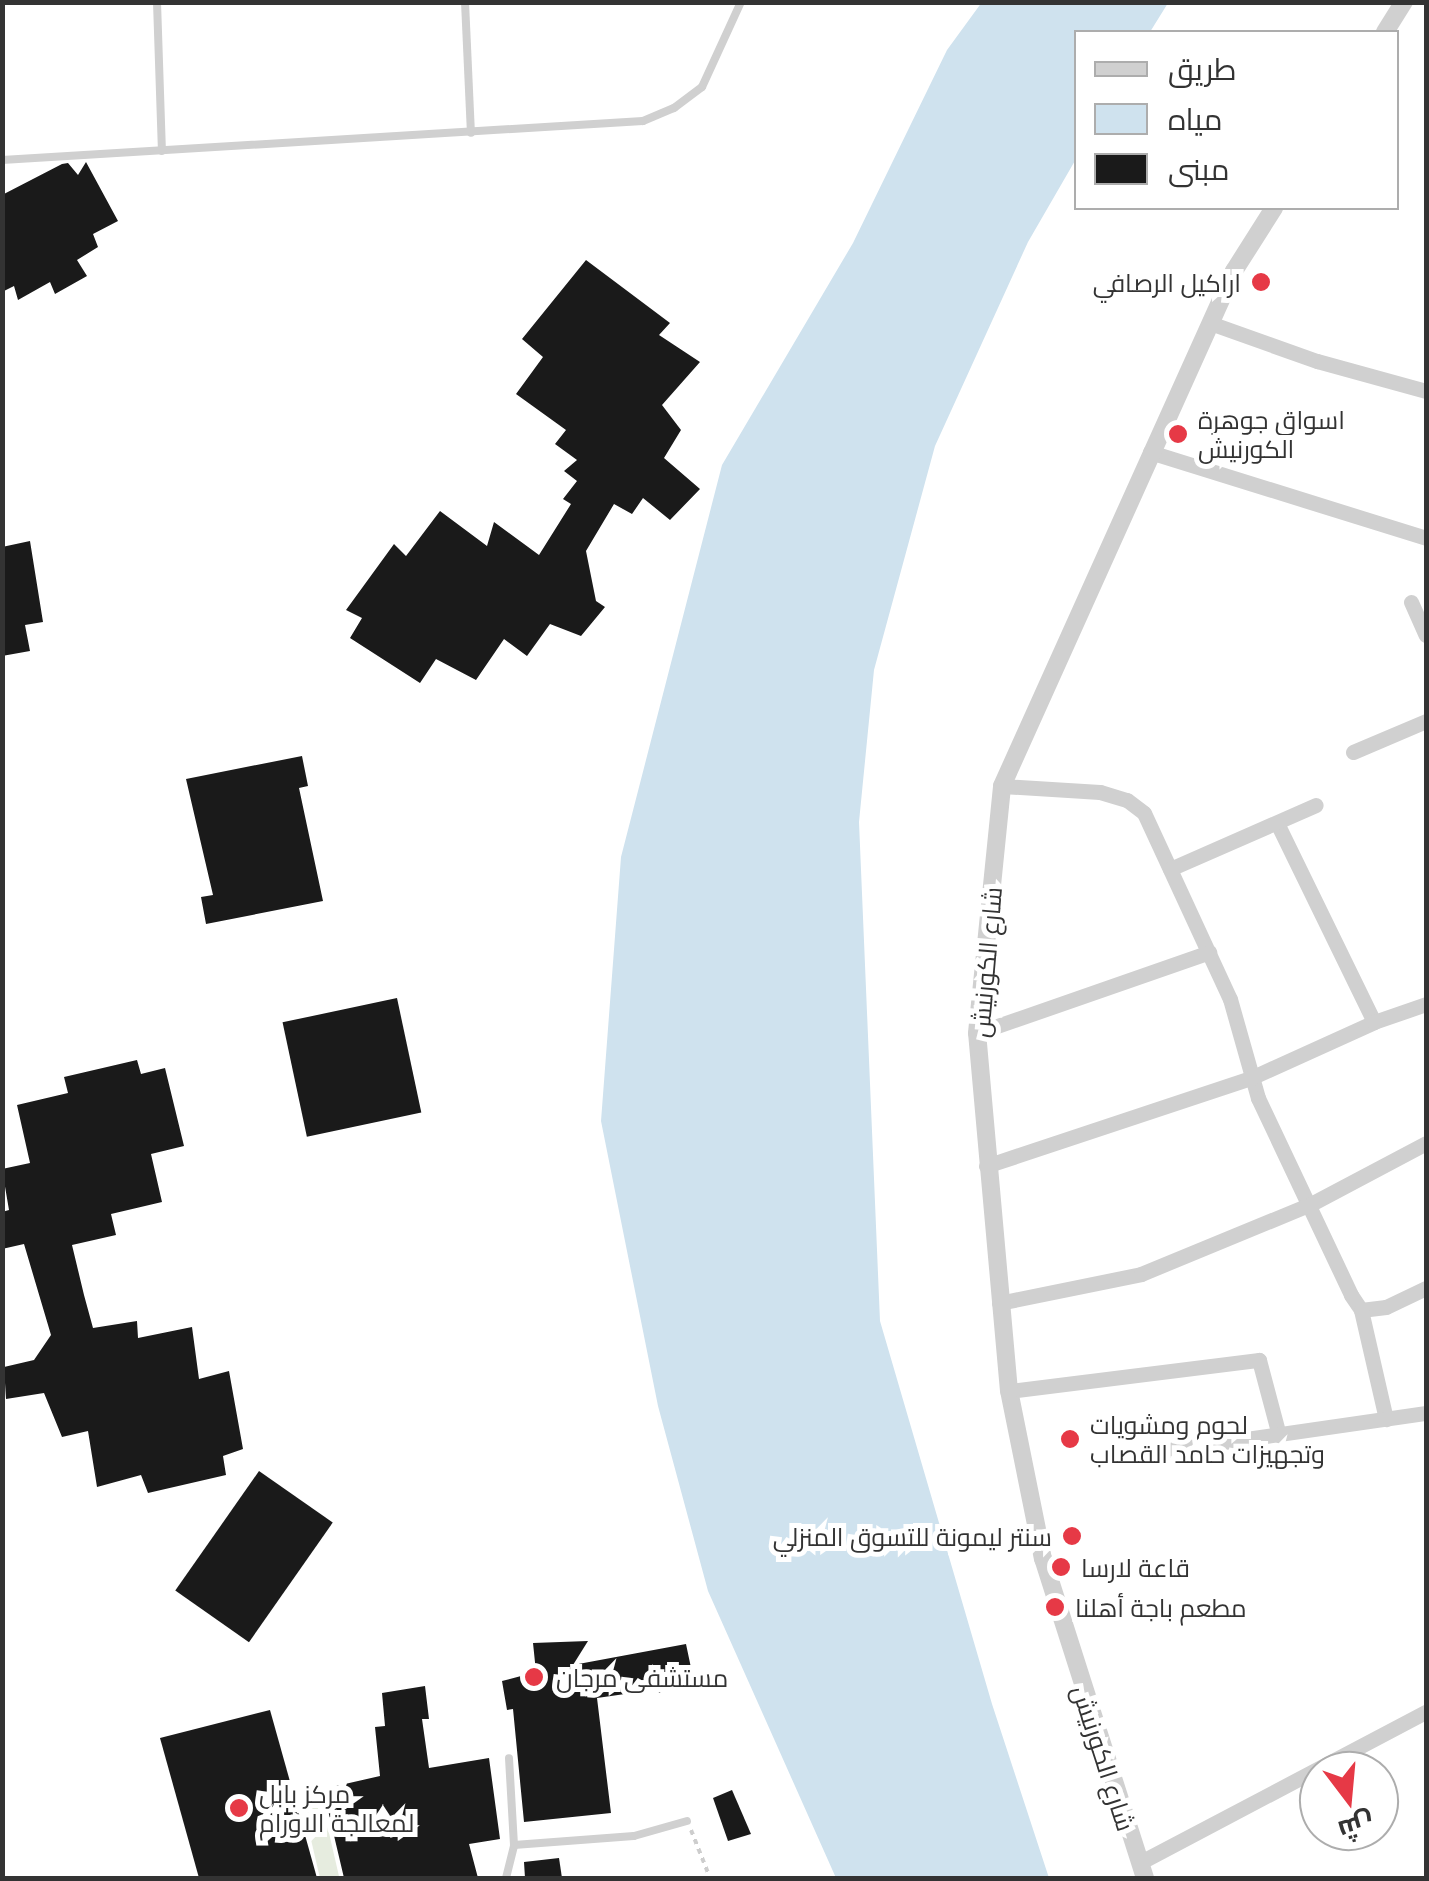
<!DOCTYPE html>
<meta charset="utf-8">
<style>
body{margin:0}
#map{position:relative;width:1429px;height:1881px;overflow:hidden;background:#fff;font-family:"Open Sans",Cairo,sans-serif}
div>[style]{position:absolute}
.green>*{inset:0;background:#e6ecdf;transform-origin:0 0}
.water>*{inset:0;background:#cfe2ee}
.building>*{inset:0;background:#1a1a1a;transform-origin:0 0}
.path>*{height:4px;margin-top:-2px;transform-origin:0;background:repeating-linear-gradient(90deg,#cdcdcd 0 5px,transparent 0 10px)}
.service>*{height:8px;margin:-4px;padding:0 4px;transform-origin:4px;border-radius:4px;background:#d0d0d0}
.minor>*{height:15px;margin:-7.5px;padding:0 7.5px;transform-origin:7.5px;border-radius:7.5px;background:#d0d0d0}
.tertiary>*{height:18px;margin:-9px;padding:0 9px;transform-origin:9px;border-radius:9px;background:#d0d0d0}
.dots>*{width:28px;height:28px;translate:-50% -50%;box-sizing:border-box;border:5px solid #fff;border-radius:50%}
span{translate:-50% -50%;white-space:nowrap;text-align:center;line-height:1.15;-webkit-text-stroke:10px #fff;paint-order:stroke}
.poi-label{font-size:25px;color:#333}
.right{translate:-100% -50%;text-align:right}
.left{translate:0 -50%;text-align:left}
.street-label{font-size:25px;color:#333}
.frame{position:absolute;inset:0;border:5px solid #333;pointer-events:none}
.legend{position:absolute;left:1074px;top:30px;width:325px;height:180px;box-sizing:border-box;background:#fff;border:2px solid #adadad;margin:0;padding:12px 18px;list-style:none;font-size:30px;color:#333}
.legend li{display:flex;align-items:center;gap:20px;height:50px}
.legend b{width:50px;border:2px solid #adadad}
.north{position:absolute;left:1299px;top:1751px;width:100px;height:100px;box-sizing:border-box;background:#fff;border:2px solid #adadad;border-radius:50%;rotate:164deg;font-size:28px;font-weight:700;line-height:40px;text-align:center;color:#333}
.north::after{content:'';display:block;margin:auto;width:35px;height:45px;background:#e63946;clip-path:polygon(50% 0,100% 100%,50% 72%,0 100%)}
</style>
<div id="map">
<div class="green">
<div style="left:320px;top:1794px;width:86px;height:19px;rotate:77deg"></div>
</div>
<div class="water">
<div style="clip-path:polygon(982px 2px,1168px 3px,1150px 32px,1076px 32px,1076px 159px,1028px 242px,935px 446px,874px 670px,859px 822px,880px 1321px,992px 1704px,1049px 1878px,836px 1878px,708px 1591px,658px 1406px,601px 1121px,621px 857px,722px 465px,853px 243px,947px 50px)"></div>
</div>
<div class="building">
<div style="clip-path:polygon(86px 162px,118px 221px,93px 234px,98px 247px,77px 260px,87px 276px,55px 294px,50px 282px,18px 300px,14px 286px,2px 292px,2px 195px,62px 164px,68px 163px,78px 175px)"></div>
<div style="clip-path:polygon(586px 260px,670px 323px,659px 335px,700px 362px,662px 405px,681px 430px,664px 458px,700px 489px,670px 520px,643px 498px,632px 514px,614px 504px,586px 551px,596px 601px,605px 607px,581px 636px,550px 624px,527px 656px,504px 639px,476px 680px,436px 659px,420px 683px,350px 638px,362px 618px,346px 610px,394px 544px,406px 556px,440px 511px,487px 546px,494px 522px,539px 555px,571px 504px,563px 499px,577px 481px,564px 471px,577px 460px,555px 444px,566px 430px,516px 394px,543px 357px,522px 339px)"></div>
<div style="clip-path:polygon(30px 541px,43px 622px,25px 625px,30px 651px,2px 656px,2px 547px)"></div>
<div style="clip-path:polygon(302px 756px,308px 786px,299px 788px,323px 901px,206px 924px,201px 897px,213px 895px,186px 779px)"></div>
<div style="left:397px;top:998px;width:117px;height:117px;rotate:78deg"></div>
<div style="clip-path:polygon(137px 1060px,141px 1074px,165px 1068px,184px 1146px,151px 1154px,162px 1202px,111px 1214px,116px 1235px,72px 1245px,84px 1295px,93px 1328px,137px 1321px,138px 1338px,192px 1327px,199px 1379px,229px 1371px,243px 1449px,223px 1456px,226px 1475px,148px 1493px,141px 1475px,97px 1487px,88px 1431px,62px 1437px,44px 1393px,6px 1399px,4px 1367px,34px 1360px,51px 1335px,24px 1244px,2px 1249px,2px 1212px,9px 1210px,2px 1169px,30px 1163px,17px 1105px,68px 1093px,64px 1077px)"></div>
<div style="left:259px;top:1471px;width:90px;height:146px;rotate:35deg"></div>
<div style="clip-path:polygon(588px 1641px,573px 1665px,686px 1644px,694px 1682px,668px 1686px,661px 1693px,653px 1690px,597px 1698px,611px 1813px,524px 1822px,513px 1709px,507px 1710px,502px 1681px,536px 1672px,533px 1643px)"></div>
<div style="clip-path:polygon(425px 1686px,429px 1719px,422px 1719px,429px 1768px,489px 1758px,500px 1839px,469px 1844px,478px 1878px,344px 1878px,323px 1789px,380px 1776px,375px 1727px,385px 1726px,382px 1693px)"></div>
<div style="clip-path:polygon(270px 1710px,317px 1878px,199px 1878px,160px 1738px)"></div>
<div style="clip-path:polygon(732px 1790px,751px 1834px,728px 1841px,713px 1798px)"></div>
<div style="clip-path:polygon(559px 1858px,562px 1878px,525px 1878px,524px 1862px)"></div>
</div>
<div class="path">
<div style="left:691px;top:1830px;width:52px;rotate:68.4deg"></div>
</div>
<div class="service">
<div style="left:157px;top:2px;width:149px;rotate:88.1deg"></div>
<div style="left:465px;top:2px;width:131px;rotate:87.4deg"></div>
<div style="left:2px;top:160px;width:642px;rotate:-3.48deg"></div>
<div style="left:643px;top:121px;width:34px;rotate:-23deg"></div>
<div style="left:674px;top:108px;width:35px;rotate:-37deg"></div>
<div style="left:702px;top:87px;width:94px;rotate:-65.4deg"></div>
<div style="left:514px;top:1845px;width:120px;rotate:-4.3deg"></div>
<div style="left:634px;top:1836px;width:55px;rotate:-15.8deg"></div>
<div style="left:506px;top:1878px;width:34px;rotate:-76deg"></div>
<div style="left:514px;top:1845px;width:87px;rotate:-93.3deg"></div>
</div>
<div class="minor">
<div style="left:1210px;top:323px;width:114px;rotate:19.6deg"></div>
<div style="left:1317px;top:361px;width:113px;rotate:15.4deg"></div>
<div style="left:1150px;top:452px;width:289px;rotate:17.3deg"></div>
<div style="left:1411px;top:602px;width:36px;rotate:66deg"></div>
<div style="left:1353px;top:752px;width:79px;rotate:-23deg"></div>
<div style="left:1002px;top:786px;width:98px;rotate:3.5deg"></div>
<div style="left:1100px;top:792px;width:28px;rotate:17deg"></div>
<div style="left:1127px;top:800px;width:21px;rotate:37deg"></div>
<div style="left:1144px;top:813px;width:205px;rotate:65.2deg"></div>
<div style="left:1230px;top:999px;width:103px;rotate:74.2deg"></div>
<div style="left:1258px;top:1098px;width:218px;rotate:64.7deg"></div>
<div style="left:1351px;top:1295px;width:18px;rotate:56deg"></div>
<div style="left:1361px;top:1310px;width:25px;rotate:-7deg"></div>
<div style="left:1386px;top:1307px;width:44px;rotate:-25.4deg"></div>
<div style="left:1277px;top:823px;width:221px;rotate:64deg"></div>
<div style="left:1170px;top:869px;width:159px;rotate:-23.7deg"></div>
<div style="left:977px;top:1033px;width:246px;rotate:-19.2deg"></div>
<div style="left:986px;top:1166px;width:281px;rotate:-18.4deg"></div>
<div style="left:1253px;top:1077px;width:133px;rotate:-24.4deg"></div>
<div style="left:1374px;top:1022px;width:55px;rotate:-19.1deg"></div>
<div style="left:999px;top:1303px;width:145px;rotate:-11.5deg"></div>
<div style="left:1141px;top:1274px;width:184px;rotate:-22.4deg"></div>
<div style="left:1311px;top:1204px;width:130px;rotate:-27.9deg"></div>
<div style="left:1361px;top:1310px;width:112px;rotate:77.1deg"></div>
<div style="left:1009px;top:1391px;width:252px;rotate:-7.1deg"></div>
<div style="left:1259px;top:1360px;width:78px;rotate:75.1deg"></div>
<div style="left:1148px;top:1453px;width:281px;rotate:-8.2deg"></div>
<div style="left:1139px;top:1863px;width:324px;rotate:-27.8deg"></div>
</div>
<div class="tertiary">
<div style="left:1385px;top:32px;width:36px;rotate:-58deg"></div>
<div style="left:1145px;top:1878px;width:335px;rotate:-107.7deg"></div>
<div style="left:1043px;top:1559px;width:171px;rotate:-101.4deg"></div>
<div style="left:1009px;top:1391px;width:359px;rotate:-95.1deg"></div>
<div style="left:977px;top:1033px;width:248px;rotate:-84.2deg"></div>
<div style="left:1002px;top:786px;width:565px;rotate:-65.75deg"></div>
<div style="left:1234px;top:271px;width:75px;rotate:-57.6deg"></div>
</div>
<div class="dots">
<div style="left:1261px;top:282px;background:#e63946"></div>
<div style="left:1178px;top:434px;background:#e63946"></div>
<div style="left:1070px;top:1439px;background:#e63946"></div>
<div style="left:1072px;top:1536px;background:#e63946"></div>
<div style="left:1061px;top:1567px;background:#e63946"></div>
<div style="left:1055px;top:1607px;background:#e63946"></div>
<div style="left:534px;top:1677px;background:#e63946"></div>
<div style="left:239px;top:1808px;background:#e63946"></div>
</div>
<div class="poi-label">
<span class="right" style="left:1241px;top:282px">اراكيل الرصافي</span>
<span class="left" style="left:1198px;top:434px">اسواق جوهرة<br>الكورنيش</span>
<span class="left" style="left:1090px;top:1439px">لحوم ومشويات<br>وتجهيزات حامد القصاب</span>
<span class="right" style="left:1052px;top:1536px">سنتر ليمونة للتسوق المنزلي</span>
<span class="left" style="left:1081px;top:1567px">قاعة لارسا</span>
<span class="left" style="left:1075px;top:1607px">مطعم باجة أهلنا</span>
<span class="left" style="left:556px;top:1677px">مستشفى مرجان</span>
<span class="left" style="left:259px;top:1808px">مركز بابل<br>لمعالجة الاورام</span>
</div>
<div class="street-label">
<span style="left:986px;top:962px;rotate:-85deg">شارع الكورنيش</span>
<span style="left:1104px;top:1758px;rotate:72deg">شارع الكورنيش</span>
</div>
<div class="frame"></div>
<ul class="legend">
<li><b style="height:12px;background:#d0d0d0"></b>طريق</li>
<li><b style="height:28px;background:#cfe2ee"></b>مياه</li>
<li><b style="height:28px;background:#1a1a1a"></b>مبنى</li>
</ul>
<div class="north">ش</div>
</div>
